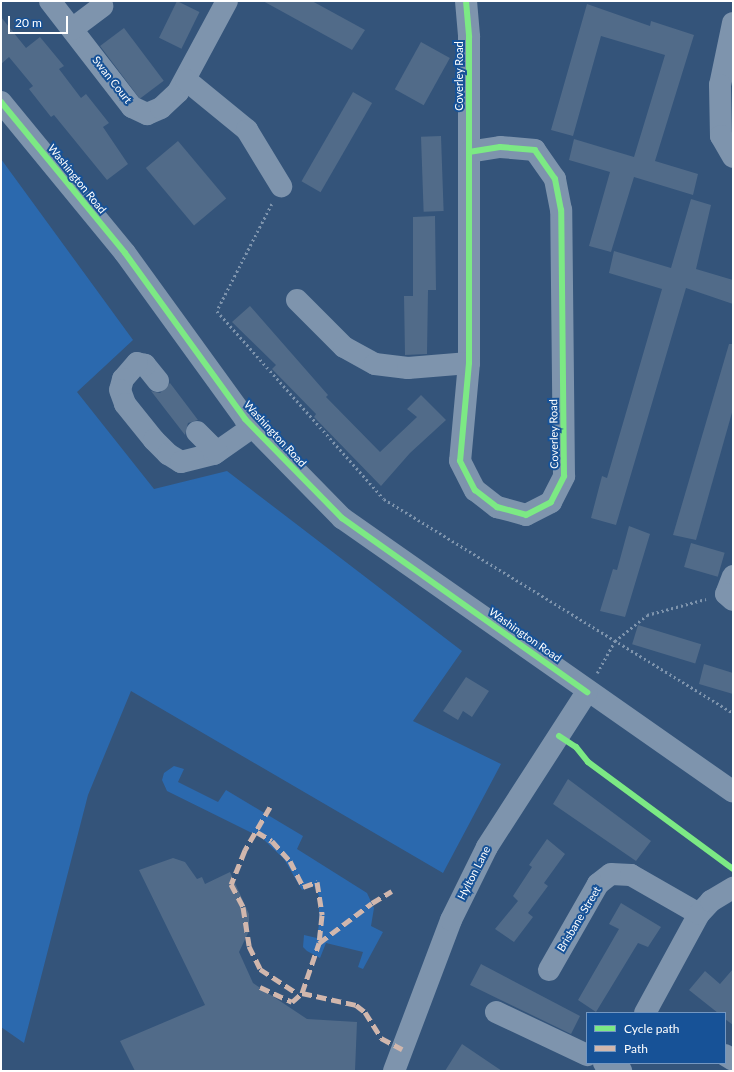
<!DOCTYPE html>
<style>
body{margin:0}
#map{position:relative;width:734px;height:1072px;overflow:hidden;background:#34547a;font-family:Lato,sans-serif}
div>[style]{position:absolute}
.green>*{inset:0;background:#2b69ae}
.building>*{inset:0;background:#516b89;transform-origin:0 0}
.path>*{height:2.5px;margin-top:-1.25px;transform-origin:0;background:repeating-linear-gradient(90deg,#7e94ad 0 2px,transparent 0 5px)}
.minor>*{height:22px;margin:-11px;padding:0 11px;transform-origin:11px;border-radius:11px;background:#7e94ad}
.quiet>*{height:5px;margin-top:-2.5px;transform-origin:0;background:repeating-linear-gradient(90deg,#d1b7ad 0 10px,transparent 0 15px)}
.cycleway>*{height:6px;margin:-3px;padding:0 3px;transform-origin:3px;border-radius:3px;background:#7ce984}
span{translate:-50% -50%;white-space:nowrap;text-align:center;line-height:1.15;-webkit-text-stroke:4px #175297;paint-order:stroke}
.street-label{font-size:11px;color:#fff}
.frame{position:absolute;inset:0;border:2px solid #fff;pointer-events:none}
.legend{position:absolute;left:586px;top:1012px;width:140px;height:52px;box-sizing:border-box;background:#175297;border:1px solid #7497c1;margin:0;padding:5px 7px;list-style:none;font-size:12px;color:#fff}
.legend li{display:flex;align-items:center;gap:8px;height:20px}
.legend b{width:20px;border:1px solid #7497c1}
.scale{position:absolute;left:8px;top:16px;width:60px;height:18px;box-sizing:border-box;border:2px solid #fff;border-top:0;padding-left:5px;font-size:12px;line-height:14px;white-space:nowrap;color:#fff;-webkit-text-stroke:3px #175297;paint-order:stroke}
</style>
<div id="map">
<div class="green">
<div style="clip-path:polygon(1px 159px,133px 340px,77px 392px,154px 489px,227px 471px,462px 651px,413px 721px,501px 764px,443px 873px,131px 691px,88px 795px,24px 1043px,1px 1027px)"></div>
<div style="clip-path:polygon(174px 766px,184px 769px,178px 782px,218px 802px,226px 790px,303px 836px,297px 849px,367px 893px,374px 908px,371px 926px,383px 932px,363px 969px,358px 967px,363px 952px,326px 943px,320px 958px,307px 951px,303px 947px,304px 935px,317px 938px,319px 924px,319px 896px,314px 886px,302px 890px,284px 859px,262px 838px,167px 791px,162px 780px,164px 773px)"></div>
</div>
<div class="building">
<div style="left:177px;top:1px;width:25px;height:41px;rotate:26deg"></div>
<div style="clip-path:polygon(263px 1px,312px 1px,365px 30px,352px 50px)"></div>
<div style="clip-path:polygon(587px 4px,650px 26px,651px 21px,694px 35px,655px 161px,698px 174px,693px 195px,634px 177px,611px 252px,589px 246px,610px 172px,569px 160px,574px 139px,634px 157px,665px 55px,601px 36px,573px 136px,551px 130px)"></div>
<div style="clip-path:polygon(1px 17px,26px 48px,40px 37px,64px 66px,59px 69px,81px 98px,86px 94px,109px 123px,103px 127px,128px 164px,107px 180px,54px 115px,51px 117px,29px 89px,33px 86px,9px 57px,1px 64px)"></div>
<div style="left:124px;top:28px;width:66px;height:30px;rotate:53deg"></div>
<div style="left:421px;top:42px;width:33px;height:54px;rotate:29deg"></div>
<div style="left:353px;top:92px;width:22px;height:103px;rotate:30deg"></div>
<div style="left:441px;top:136px;width:75px;height:20px;rotate:88deg"></div>
<div style="left:178px;top:141px;width:75px;height:42px;rotate:50deg"></div>
<div style="clip-path:polygon(691px 199px,711px 205px,696px 269px,733px 280px,733px 304px,686px 288px,616px 525px,591px 518px,602px 476px,607px 478px,662px 289px,609px 273px,614px 251px,671px 268px)"></div>
<div style="clip-path:polygon(435px 216px,436px 290px,428px 290px,427px 354px,405px 355px,404px 296px,413px 296px,413px 217px)"></div>
<div style="clip-path:polygon(250px 306px,328px 395px,326px 397px,380px 452px,417px 417px,407px 409px,421px 395px,446px 420px,410px 453px,381px 486px,314px 417px,316px 414px,272px 369px,276px 365px,232px 322px)"></div>
<div style="clip-path:polygon(729px 344px,733px 344px,733px 409px,696px 540px,673px 535px)"></div>
<div style="clip-path:polygon(170px 383px,198px 420px,188px 423px,185px 435px,151px 391px,160px 393px)"></div>
<div style="clip-path:polygon(629px 526px,650px 534px,625px 617px,600px 611px,613px 569px,617px 570px)"></div>
<div style="left:691px;top:543px;width:35px;height:25px;rotate:16deg"></div>
<div style="left:638px;top:625px;width:66px;height:20px;rotate:17deg"></div>
<div style="clip-path:polygon(704px 664px,733px 673px,733px 694px,699px 684px)"></div>
<div style="clip-path:polygon(466px 677px,489px 691px,472px 717px,463px 711px,458px 720px,443px 711px)"></div>
<div style="clip-path:polygon(568px 779px,651px 841px,636px 861px,553px 804px)"></div>
<div style="clip-path:polygon(547px 839px,565px 854px,544px 883px,548px 886px,528px 913px,533px 917px,514px 942px,495px 929px,518px 901px,513px 896px,532px 867px,529px 865px)"></div>
<div style="clip-path:polygon(173px 858px,185px 862px,197px 879px,202px 877px,205px 884px,230px 872px,249px 914px,249px 931px,239px 952px,253px 983px,307px 1019px,357px 1022px,355px 1071px,135px 1071px,120px 1041px,205px 1005px,139px 870px)"></div>
<div style="clip-path:polygon(621px 903px,661px 927px,648px 947px,638px 943px,596px 1012px,578px 1000px,619px 929px,609px 924px)"></div>
<div style="clip-path:polygon(481px 964px,580px 1016px,571px 1034px,470px 985px)"></div>
<div style="clip-path:polygon(733px 969px,733px 1025px,725px 1019px,725px 1013px,718px 1013px,689px 990px,705px 971px,720px 984px)"></div>
<div style="clip-path:polygon(462px 1044px,502px 1071px,445px 1071px)"></div>
</div>
<div class="path">
<div style="left:272px;top:204px;width:120px;rotate:117.2deg"></div>
<div style="left:217px;top:311px;width:251px;rotate:48.4deg"></div>
<div style="left:384px;top:499px;width:409px;rotate:31.5deg"></div>
<div style="left:597px;top:673px;width:37px;rotate:-61deg"></div>
<div style="left:615px;top:641px;width:41px;rotate:-39.1deg"></div>
<div style="left:647px;top:615px;width:61px;rotate:-15.2deg"></div>
</div>
<div class="minor">
<div style="left:50px;top:1px;width:134px;rotate:52.3deg"></div>
<div style="left:132px;top:107px;width:17px;rotate:25deg"></div>
<div style="left:147px;top:114px;width:15px;rotate:-23deg"></div>
<div style="left:161px;top:108px;width:23px;rotate:-43deg"></div>
<div style="left:178px;top:92px;width:103px;rotate:-61.7deg"></div>
<div style="left:466px;top:1px;width:36px;rotate:85deg"></div>
<div style="left:469px;top:37px;width:326px;rotate:90deg"></div>
<div style="left:469px;top:363px;width:98px;rotate:95.2deg"></div>
<div style="left:460px;top:461px;width:33px;rotate:63deg"></div>
<div style="left:475px;top:490px;width:28px;rotate:38deg"></div>
<div style="left:497px;top:507px;width:30px;rotate:15deg"></div>
<div style="left:526px;top:515px;width:28px;rotate:-27deg"></div>
<div style="left:551px;top:502px;width:29px;rotate:-63deg"></div>
<div style="left:564px;top:476px;width:266px;rotate:-90.6deg"></div>
<div style="left:561px;top:210px;width:32px;rotate:-101deg"></div>
<div style="left:555px;top:179px;width:35px;rotate:-125deg"></div>
<div style="left:535px;top:150px;width:35px;rotate:-175deg"></div>
<div style="left:500px;top:147px;width:30px;rotate:171deg"></div>
<div style="left:733px;top:23px;width:63px;rotate:101.8deg"></div>
<div style="left:720px;top:85px;width:51px;rotate:88.9deg"></div>
<div style="left:721px;top:136px;width:24px;rotate:60deg"></div>
<div style="left:72px;top:29px;width:38px;rotate:-37deg"></div>
<div style="left:186px;top:80px;width:79px;rotate:39.3deg"></div>
<div style="left:247px;top:130px;width:66px;rotate:58.7deg"></div>
<div style="left:1px;top:102px;width:195px;rotate:50.6deg"></div>
<div style="left:125px;top:253px;width:205px;rotate:54.1deg"></div>
<div style="left:245px;top:419px;width:139px;rotate:45.6deg"></div>
<div style="left:342px;top:518px;width:477px;rotate:35deg"></div>
<div style="left:297px;top:300px;width:66px;rotate:45deg"></div>
<div style="left:344px;top:347px;width:35px;rotate:29deg"></div>
<div style="left:375px;top:364px;width:33px;rotate:7deg"></div>
<div style="left:408px;top:368px;width:61px;rotate:-4.7deg"></div>
<div style="left:158px;top:381px;width:21px;rotate:-129deg"></div>
<div style="left:145px;top:365px;width:8px;rotate:-166deg"></div>
<div style="left:137px;top:363px;width:21px;rotate:131deg"></div>
<div style="left:123px;top:379px;width:11px;rotate:105deg"></div>
<div style="left:120px;top:390px;width:15px;rotate:70deg"></div>
<div style="left:125px;top:404px;width:46px;rotate:51.1deg"></div>
<div style="left:154px;top:440px;width:20px;rotate:45deg"></div>
<div style="left:168px;top:454px;width:15px;rotate:32deg"></div>
<div style="left:181px;top:462px;width:34px;rotate:-14deg"></div>
<div style="left:214px;top:454px;width:49px;rotate:-35deg"></div>
<div style="left:197px;top:432px;width:28px;rotate:45deg"></div>
<div style="left:733px;top:576px;width:19px;rotate:111deg"></div>
<div style="left:726px;top:594px;width:9px;rotate:41deg"></div>
<div style="left:549px;top:970px;width:99px;rotate:-60.3deg"></div>
<div style="left:598px;top:884px;width:16px;rotate:-38deg"></div>
<div style="left:611px;top:874px;width:20px;rotate:3deg"></div>
<div style="left:631px;top:875px;width:78px;rotate:29.8deg"></div>
<div style="left:496px;top:1012px;width:101px;rotate:25.3deg"></div>
<div style="left:645px;top:1013px;width:113px;rotate:-61.4deg"></div>
<div style="left:699px;top:914px;width:18px;rotate:-47deg"></div>
<div style="left:711px;top:901px;width:26px;rotate:-31deg"></div>
<div style="left:725px;top:1055px;width:9px;rotate:32deg"></div>
<div style="left:604px;top:1063px;width:19px;rotate:25deg"></div>
<div style="left:394px;top:1071px;width:161px;rotate:-69.3deg"></div>
<div style="left:451px;top:920px;width:81px;rotate:-63.7deg"></div>
<div style="left:487px;top:847px;width:184px;rotate:-57.2deg"></div>
</div>
<div class="quiet">
<div style="left:270px;top:807px;width:50px;rotate:120.2deg"></div>
<div style="left:245px;top:850px;width:37px;rotate:112deg"></div>
<div style="left:231px;top:884px;width:26px;rotate:62deg"></div>
<div style="left:243px;top:907px;width:39px;rotate:81deg"></div>
<div style="left:249px;top:946px;width:25px;rotate:64deg"></div>
<div style="left:260px;top:969px;width:45px;rotate:33.3deg"></div>
<div style="left:257px;top:832px;width:17px;rotate:31deg"></div>
<div style="left:272px;top:841px;width:27px;rotate:48deg"></div>
<div style="left:290px;top:861px;width:29px;rotate:63deg"></div>
<div style="left:303px;top:887px;width:15px;rotate:-20deg"></div>
<div style="left:317px;top:882px;width:33px;rotate:81deg"></div>
<div style="left:322px;top:915px;width:28px;rotate:96deg"></div>
<div style="left:260px;top:987px;width:35px;rotate:25deg"></div>
<div style="left:292px;top:1002px;width:13px;rotate:-42deg"></div>
<div style="left:302px;top:993px;width:55px;rotate:12.5deg"></div>
<div style="left:356px;top:1005px;width:11px;rotate:38deg"></div>
<div style="left:365px;top:1012px;width:31px;rotate:58deg"></div>
<div style="left:381px;top:1038px;width:24px;rotate:28deg"></div>
<div style="left:302px;top:993px;width:53px;rotate:-71.2deg"></div>
<div style="left:319px;top:943px;width:66px;rotate:-37deg"></div>
<div style="left:372px;top:903px;width:23px;rotate:-31deg"></div>
</div>
<div class="cycleway">
<div style="left:466px;top:1px;width:36px;rotate:85deg"></div>
<div style="left:469px;top:37px;width:326px;rotate:90deg"></div>
<div style="left:469px;top:363px;width:98px;rotate:95.2deg"></div>
<div style="left:460px;top:461px;width:33px;rotate:63deg"></div>
<div style="left:475px;top:490px;width:28px;rotate:38deg"></div>
<div style="left:497px;top:507px;width:30px;rotate:15deg"></div>
<div style="left:526px;top:515px;width:28px;rotate:-27deg"></div>
<div style="left:551px;top:502px;width:29px;rotate:-63deg"></div>
<div style="left:564px;top:476px;width:266px;rotate:-90.6deg"></div>
<div style="left:561px;top:210px;width:32px;rotate:-101deg"></div>
<div style="left:555px;top:179px;width:35px;rotate:-125deg"></div>
<div style="left:535px;top:150px;width:35px;rotate:-175deg"></div>
<div style="left:500px;top:147px;width:30px;rotate:171deg"></div>
<div style="left:1px;top:102px;width:195px;rotate:50.6deg"></div>
<div style="left:125px;top:253px;width:205px;rotate:54.1deg"></div>
<div style="left:245px;top:419px;width:139px;rotate:45.6deg"></div>
<div style="left:342px;top:518px;width:301px;rotate:35.4deg"></div>
<div style="left:559px;top:736px;width:20px;rotate:33deg"></div>
<div style="left:576px;top:747px;width:19px;rotate:51deg"></div>
<div style="left:588px;top:762px;width:180px;rotate:36.4deg"></div>
</div>
<div class="street-label">
<span style="left:459px;top:76px;rotate:-90deg">Coverley Road</span>
<span style="left:112px;top:80px;rotate:52deg">Swan Court</span>
<span style="left:77px;top:179px;rotate:51deg">Washington Road</span>
<span style="left:275px;top:434px;rotate:47deg">Washington Road</span>
<span style="left:554px;top:434px;rotate:-91deg">Coverley Road</span>
<span style="left:525px;top:635px;rotate:35deg">Washington Road</span>
<span style="left:474px;top:873px;rotate:-63deg">Hylton Lane</span>
<span style="left:579px;top:919px;rotate:-59deg">Brisbane Street</span>
</div>
<div class="frame"></div>
<ul class="legend">
<li><b style="height:5px;background:#7ce984"></b>Cycle path</li>
<li><b style="height:5px;background:#d1b7ad"></b>Path</li>
</ul>
<div class="scale">20 m</div>
</div>
